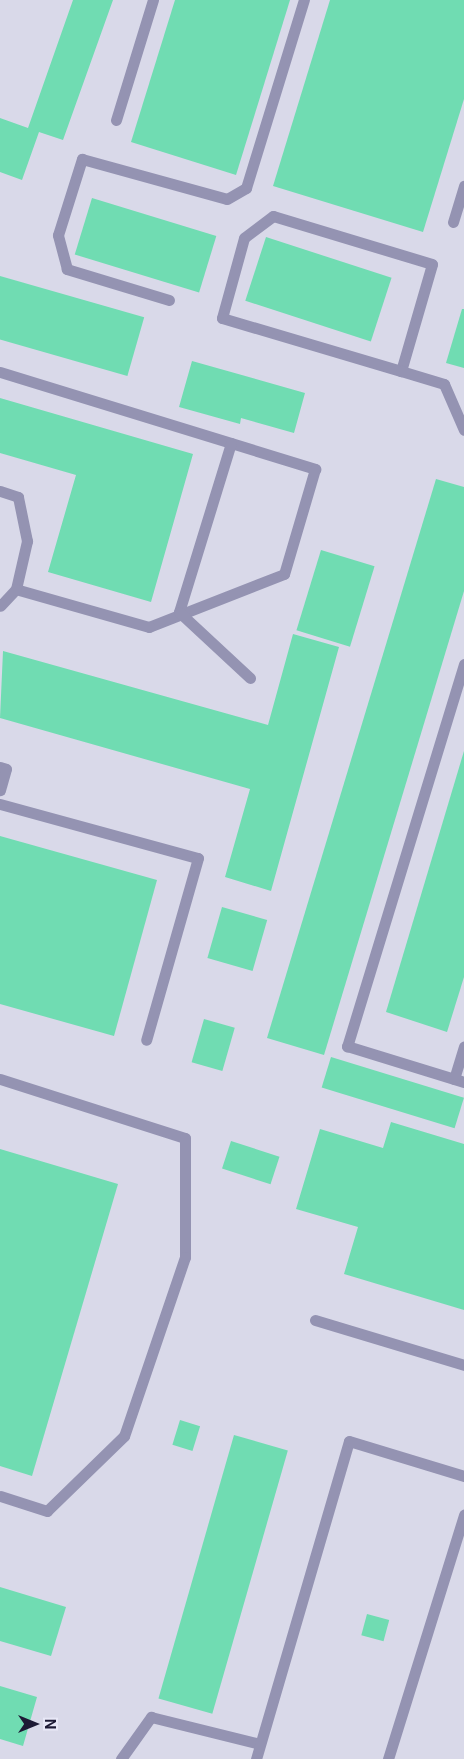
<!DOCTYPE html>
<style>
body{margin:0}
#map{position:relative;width:464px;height:1759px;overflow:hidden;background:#e8e8f7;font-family:Inter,sans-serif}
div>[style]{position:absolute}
.built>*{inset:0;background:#d9d9e9;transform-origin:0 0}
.building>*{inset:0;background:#70dcb2;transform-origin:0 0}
.service>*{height:11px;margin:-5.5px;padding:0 5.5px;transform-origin:5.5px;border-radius:5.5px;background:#9493b2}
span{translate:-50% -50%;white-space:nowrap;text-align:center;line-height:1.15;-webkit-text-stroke:4px #e8e8f7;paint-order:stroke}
.north{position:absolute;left:10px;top:1699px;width:50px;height:50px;-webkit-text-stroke:4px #e8e8f7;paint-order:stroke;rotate:90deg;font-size:14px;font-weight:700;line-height:20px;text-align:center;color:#1d1a35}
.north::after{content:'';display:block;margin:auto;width:18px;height:22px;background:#1d1a35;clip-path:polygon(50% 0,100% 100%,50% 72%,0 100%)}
</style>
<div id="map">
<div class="built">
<div style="left:0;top:0;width:464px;height:1759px"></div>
</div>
<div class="building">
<div style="clip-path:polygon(73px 0,113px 0,63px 140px,39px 132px,22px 180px,0 172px,0 118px,28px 128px)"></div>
<div style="clip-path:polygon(175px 0,290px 0,236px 175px,131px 142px)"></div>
<div style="clip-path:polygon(330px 0,464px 0,464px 99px,423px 232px,273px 186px)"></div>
<div style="left:92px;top:198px;width:130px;height:59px;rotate:17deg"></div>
<div style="left:266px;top:237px;width:132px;height:67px;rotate:18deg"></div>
<div style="left:0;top:276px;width:150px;height:61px;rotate:16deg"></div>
<div style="clip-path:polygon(462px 309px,464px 309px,464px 368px,446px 363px)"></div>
<div style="clip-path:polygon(192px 361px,305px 393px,294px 433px,241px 418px,240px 424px,179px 407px)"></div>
<div style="clip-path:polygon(0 398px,193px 454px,151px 602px,48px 572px,76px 475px,0 453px)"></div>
<div style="clip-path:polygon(436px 479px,464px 487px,464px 591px,324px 1055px,267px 1038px)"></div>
<div style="left:321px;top:550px;width:56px;height:84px;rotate:17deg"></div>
<div style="clip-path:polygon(293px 634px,339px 647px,271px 891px,225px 877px,250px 789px,0 718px,3px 651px,268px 725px)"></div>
<div style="clip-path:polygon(464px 751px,464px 977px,447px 1032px,386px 1012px)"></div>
<div style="clip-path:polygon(0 836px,157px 880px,114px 1036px,0 1004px)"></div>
<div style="left:222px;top:907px;width:47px;height:53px;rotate:16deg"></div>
<div style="left:204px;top:1019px;width:32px;height:45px;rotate:16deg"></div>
<div style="left:331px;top:1057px;width:139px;height:32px;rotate:17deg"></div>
<div style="clip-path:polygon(391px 1122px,464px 1144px,464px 1310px,344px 1274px,358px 1227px,296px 1209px,320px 1129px,383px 1148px)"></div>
<div style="left:231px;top:1141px;width:51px;height:29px;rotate:18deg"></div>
<div style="clip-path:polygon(0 1149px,118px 1184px,32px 1476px,0 1466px)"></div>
<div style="left:180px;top:1420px;width:21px;height:26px;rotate:17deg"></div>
<div style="left:234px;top:1435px;width:56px;height:274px;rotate:16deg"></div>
<div style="clip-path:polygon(0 1587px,66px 1607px,51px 1656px,0 1641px)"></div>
<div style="left:367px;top:1614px;width:23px;height:22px;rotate:15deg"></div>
<div style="clip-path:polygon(0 1686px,37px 1697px,23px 1746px,0 1739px)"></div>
</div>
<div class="service">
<div style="left:116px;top:120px;width:126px;rotate:-72.9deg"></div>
<div style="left:453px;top:222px;width:38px;rotate:-73deg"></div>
<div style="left:169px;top:300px;width:107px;rotate:-163.1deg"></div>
<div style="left:67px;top:269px;width:35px;rotate:-105deg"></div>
<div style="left:58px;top:235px;width:80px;rotate:-72.5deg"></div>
<div style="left:82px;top:159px;width:150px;rotate:15.4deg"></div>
<div style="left:227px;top:199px;width:22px;rotate:-30deg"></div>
<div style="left:246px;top:188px;width:197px;rotate:-72.9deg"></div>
<div style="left:401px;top:371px;width:111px;rotate:-73.8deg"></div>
<div style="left:432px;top:264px;width:166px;rotate:-163.2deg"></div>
<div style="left:273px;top:216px;width:36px;rotate:143deg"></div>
<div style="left:244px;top:238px;width:83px;rotate:105.4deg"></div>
<div style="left:222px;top:318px;width:187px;rotate:16.5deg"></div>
<div style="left:401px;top:371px;width:45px;rotate:16.8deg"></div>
<div style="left:444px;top:384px;width:50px;rotate:66.5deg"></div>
<div style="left:0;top:372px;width:330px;rotate:17.1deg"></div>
<div style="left:315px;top:469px;width:109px;rotate:106.4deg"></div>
<div style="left:284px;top:574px;width:145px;rotate:158.6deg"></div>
<div style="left:149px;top:627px;width:138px;rotate:-164.1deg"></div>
<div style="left:231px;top:443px;width:177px;rotate:107.1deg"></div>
<div style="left:179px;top:612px;width:97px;rotate:42.9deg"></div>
<div style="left:0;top:491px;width:19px;rotate:18deg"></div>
<div style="left:18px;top:497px;width:45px;rotate:78.4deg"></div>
<div style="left:27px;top:541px;width:49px;rotate:102.9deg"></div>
<div style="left:16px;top:589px;width:23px;rotate:133deg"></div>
<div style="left:464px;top:664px;width:400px;rotate:107deg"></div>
<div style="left:347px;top:1046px;width:122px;rotate:17.1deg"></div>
<div style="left:0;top:767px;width:6px;rotate:18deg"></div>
<div style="left:6px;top:769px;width:22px;rotate:106deg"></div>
<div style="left:0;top:804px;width:205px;rotate:15.3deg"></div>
<div style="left:198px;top:858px;width:189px;rotate:105.9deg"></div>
<div style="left:0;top:1079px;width:194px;rotate:17.7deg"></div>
<div style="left:185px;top:1138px;width:119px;rotate:90deg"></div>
<div style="left:185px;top:1257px;width:189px;rotate:108.8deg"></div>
<div style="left:124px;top:1436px;width:107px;rotate:135.8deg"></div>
<div style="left:47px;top:1511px;width:49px;rotate:-162.3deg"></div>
<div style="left:454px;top:1079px;width:34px;rotate:-73deg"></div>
<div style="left:315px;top:1320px;width:156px;rotate:16.8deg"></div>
<div style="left:121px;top:1759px;width:52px;rotate:-54.5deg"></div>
<div style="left:151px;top:1717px;width:112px;rotate:13.9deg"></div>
<div style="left:256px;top:1759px;width:331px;rotate:-73.7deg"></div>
<div style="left:349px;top:1441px;width:120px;rotate:16.9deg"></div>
<div style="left:388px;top:1759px;width:256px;rotate:-72.7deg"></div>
</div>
<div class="north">N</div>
</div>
